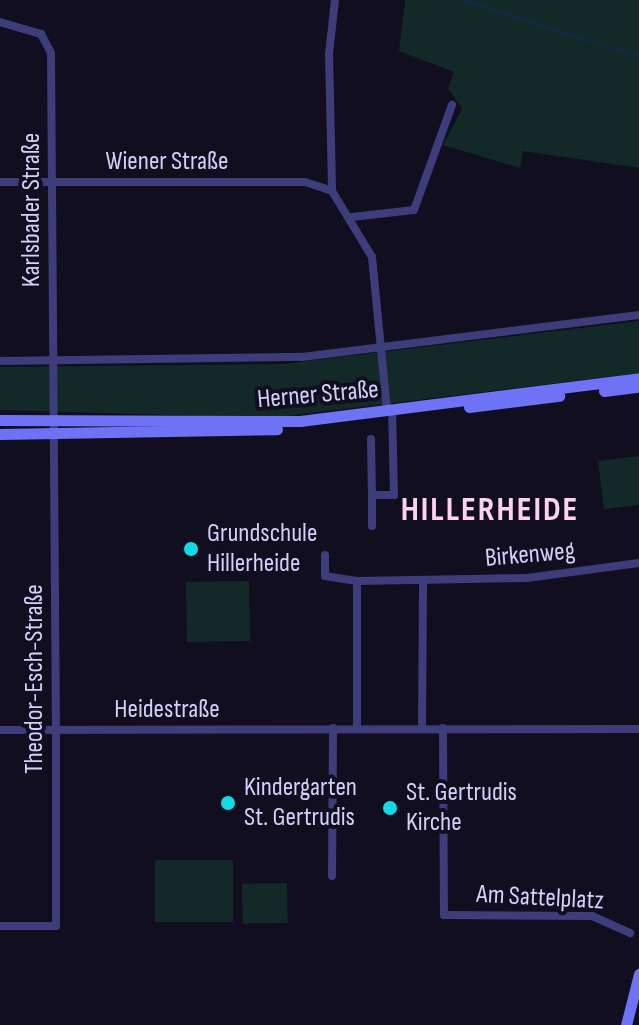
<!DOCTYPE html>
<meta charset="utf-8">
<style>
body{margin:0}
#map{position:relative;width:639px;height:1025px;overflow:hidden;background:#100e1f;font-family:"Sofia Sans Condensed",sans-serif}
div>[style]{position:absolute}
.green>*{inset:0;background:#122927;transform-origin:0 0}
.stream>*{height:3px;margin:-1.5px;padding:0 1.5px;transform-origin:1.5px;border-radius:1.5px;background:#122845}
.minor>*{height:8px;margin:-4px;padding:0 4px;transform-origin:4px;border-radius:4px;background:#3d3d7b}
.secondary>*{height:11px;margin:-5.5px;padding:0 5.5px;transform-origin:5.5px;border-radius:5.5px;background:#6e72f4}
.dots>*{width:22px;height:22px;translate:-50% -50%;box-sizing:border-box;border:4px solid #100e1f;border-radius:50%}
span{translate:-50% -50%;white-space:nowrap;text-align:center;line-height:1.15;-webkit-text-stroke:8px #100e1f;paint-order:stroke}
.street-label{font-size:26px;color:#d3d0fb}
.poi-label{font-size:26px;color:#d3d0fb}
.left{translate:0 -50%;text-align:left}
.district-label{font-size:34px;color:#fcd2ee;font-weight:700;letter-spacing:2px}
</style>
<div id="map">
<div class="green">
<div style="clip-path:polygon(405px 0,639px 0,639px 168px,523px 151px,520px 168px,443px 145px,462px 109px,448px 88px,454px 72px,399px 51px)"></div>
<div style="clip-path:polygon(639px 321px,639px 373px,271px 418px,0 410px,0 367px,283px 364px)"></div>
<div style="clip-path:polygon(639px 456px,639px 505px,604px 509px,598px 461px)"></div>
<div style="left:249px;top:581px;width:60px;height:63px;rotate:89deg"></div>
<div style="left:155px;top:860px;width:78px;height:62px"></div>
<div style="left:287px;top:883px;width:40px;height:45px;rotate:89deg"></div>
</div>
<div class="stream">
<div style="left:463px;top:0;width:185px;rotate:17.7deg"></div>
</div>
<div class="minor">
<div style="left:335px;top:0;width:54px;rotate:96.3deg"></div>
<div style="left:329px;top:54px;width:137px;rotate:88.7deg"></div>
<div style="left:332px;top:191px;width:77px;rotate:58.8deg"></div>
<div style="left:372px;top:257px;width:155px;rotate:84.4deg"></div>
<div style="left:0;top:22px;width:43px;rotate:16.3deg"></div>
<div style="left:41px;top:34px;width:21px;rotate:62deg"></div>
<div style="left:51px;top:53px;width:677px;rotate:89.58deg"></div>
<div style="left:56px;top:730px;width:196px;rotate:90deg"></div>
<div style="left:56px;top:926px;width:56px;rotate:180deg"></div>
<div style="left:0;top:182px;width:305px"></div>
<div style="left:305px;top:182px;width:28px;rotate:18deg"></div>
<div style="left:352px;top:217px;width:62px;rotate:-6.4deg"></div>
<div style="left:414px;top:210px;width:112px;rotate:-70.1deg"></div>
<div style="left:0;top:361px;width:302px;rotate:-0.8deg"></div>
<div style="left:302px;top:357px;width:340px;rotate:-7.1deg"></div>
<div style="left:371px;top:439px;width:56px;rotate:89deg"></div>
<div style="left:372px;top:526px;width:31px;rotate:-90deg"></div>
<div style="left:372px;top:495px;width:22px"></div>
<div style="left:394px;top:495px;width:85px;rotate:-91.3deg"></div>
<div style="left:325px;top:555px;width:21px;rotate:90deg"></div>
<div style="left:325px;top:576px;width:32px;rotate:9deg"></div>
<div style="left:357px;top:581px;width:170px;rotate:-1deg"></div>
<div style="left:527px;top:578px;width:113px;rotate:-7.6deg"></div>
<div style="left:357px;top:581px;width:148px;rotate:90deg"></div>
<div style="left:422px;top:728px;width:146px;rotate:-89.6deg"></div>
<div style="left:443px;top:728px;width:187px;rotate:89.7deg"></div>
<div style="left:444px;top:915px;width:148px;rotate:0.4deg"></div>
<div style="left:592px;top:916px;width:42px;rotate:24.1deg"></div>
<div style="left:0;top:730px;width:639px;rotate:-0.09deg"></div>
<div style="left:332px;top:876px;width:148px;rotate:-89.6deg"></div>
</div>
<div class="secondary">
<div style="left:604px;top:391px;width:35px;rotate:-7deg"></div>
<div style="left:469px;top:407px;width:91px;rotate:-7deg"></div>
<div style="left:0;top:420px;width:300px;rotate:0.2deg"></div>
<div style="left:300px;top:421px;width:342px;rotate:-7.2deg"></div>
<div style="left:0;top:434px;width:277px;rotate:-1deg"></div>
<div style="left:626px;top:1025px;width:53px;rotate:-75.7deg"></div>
</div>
<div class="dots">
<div style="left:191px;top:549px;background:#11dbe6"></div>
<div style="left:228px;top:803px;background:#11dbe6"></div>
<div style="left:390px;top:808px;background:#11dbe6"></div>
</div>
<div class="street-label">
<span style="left:167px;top:162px">Wiener Straße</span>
<span style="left:32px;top:210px;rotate:-90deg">Karlsbader Straße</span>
<span style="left:318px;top:395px;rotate:-5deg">Herner Straße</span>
<span style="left:530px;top:555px;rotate:-5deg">Birkenweg</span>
<span style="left:35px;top:679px;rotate:-90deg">Theodor-Esch-Straße</span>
<span style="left:167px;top:710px">Heidestraße</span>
<span style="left:540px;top:898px;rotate:3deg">Am Sattelplatz</span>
</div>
<div class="poi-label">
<span class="left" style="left:207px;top:549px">Grundschule<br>Hillerheide</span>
<span class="left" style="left:244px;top:803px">Kindergarten<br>St. Gertrudis</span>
<span class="left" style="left:406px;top:808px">St. Gertrudis<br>Kirche</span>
</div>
<div class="district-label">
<span style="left:490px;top:510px">HILLERHEIDE</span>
</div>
</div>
